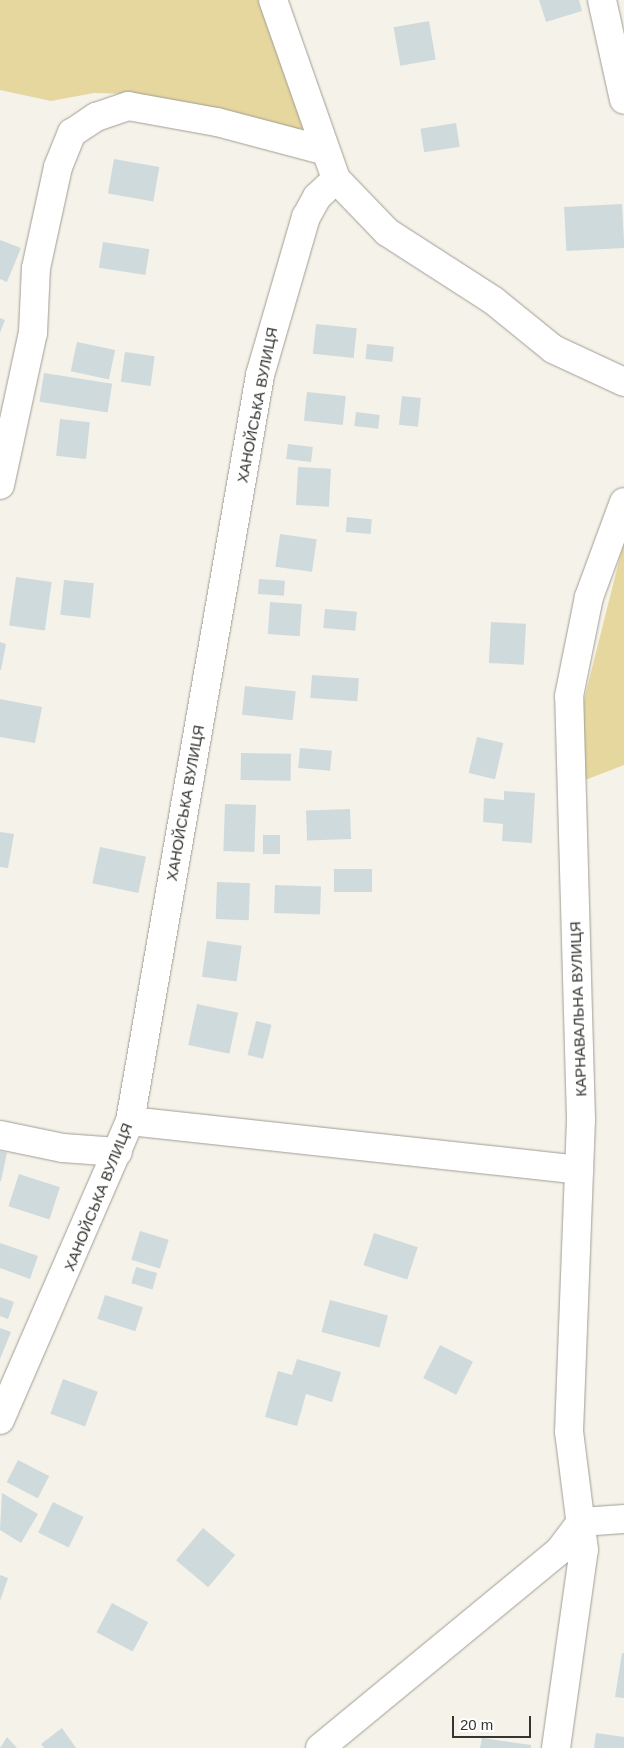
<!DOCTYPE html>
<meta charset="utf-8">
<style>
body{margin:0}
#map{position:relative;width:624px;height:1748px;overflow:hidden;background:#f5f2e9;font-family:Arial,sans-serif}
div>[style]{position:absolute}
.green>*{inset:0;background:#e6d79f}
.building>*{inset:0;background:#cfdadd;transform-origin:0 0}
.roads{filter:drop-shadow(0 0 1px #a09d95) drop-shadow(0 0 1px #a09d95)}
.street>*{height:28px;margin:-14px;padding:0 14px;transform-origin:14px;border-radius:14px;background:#fff}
span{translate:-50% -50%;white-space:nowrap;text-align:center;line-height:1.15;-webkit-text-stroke:4px #fff;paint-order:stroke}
.street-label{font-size:15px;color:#343430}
.scale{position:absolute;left:452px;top:1716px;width:79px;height:22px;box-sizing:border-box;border:2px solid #343430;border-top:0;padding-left:6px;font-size:15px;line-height:18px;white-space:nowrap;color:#343430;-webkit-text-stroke:4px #fff;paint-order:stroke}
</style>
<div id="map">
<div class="green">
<div style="clip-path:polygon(0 0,263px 0,307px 128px,290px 130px,131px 94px,94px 93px,51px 101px,0 90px)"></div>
<div style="clip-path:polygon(624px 541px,624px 765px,580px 782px,584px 700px)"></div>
</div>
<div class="building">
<div style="clip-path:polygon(539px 0,579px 0,582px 11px,546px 22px)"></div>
<div style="left:429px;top:21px;width:39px;height:36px;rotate:80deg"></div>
<div style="left:456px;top:123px;width:24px;height:36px;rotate:81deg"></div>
<div style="left:114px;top:159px;width:46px;height:35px;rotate:10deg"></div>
<div style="left:622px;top:204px;width:44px;height:58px;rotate:87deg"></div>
<div style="clip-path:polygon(0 240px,21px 248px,7px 282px,0 279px)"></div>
<div style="left:103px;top:242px;width:47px;height:26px;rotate:9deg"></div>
<div style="clip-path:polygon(0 318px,5px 320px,0 333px)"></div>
<div style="left:316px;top:324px;width:41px;height:30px;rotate:6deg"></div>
<div style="left:77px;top:342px;width:39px;height:30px;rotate:12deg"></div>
<div style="left:367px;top:344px;width:27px;height:15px;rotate:6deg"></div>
<div style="left:125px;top:352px;width:30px;height:30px;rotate:8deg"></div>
<div style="left:44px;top:373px;width:69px;height:29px;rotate:9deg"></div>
<div style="left:307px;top:392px;width:39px;height:29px;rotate:6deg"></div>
<div style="left:402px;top:396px;width:19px;height:29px;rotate:6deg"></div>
<div style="left:356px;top:412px;width:24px;height:14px;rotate:7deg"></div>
<div style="left:60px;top:419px;width:30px;height:37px;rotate:6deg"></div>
<div style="left:288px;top:444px;width:25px;height:15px;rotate:7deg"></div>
<div style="left:298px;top:467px;width:33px;height:38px;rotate:3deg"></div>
<div style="left:347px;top:517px;width:25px;height:15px;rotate:5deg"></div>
<div style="left:280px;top:534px;width:37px;height:33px;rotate:8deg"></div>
<div style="left:16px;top:577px;width:36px;height:49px;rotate:8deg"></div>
<div style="left:259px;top:579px;width:26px;height:15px;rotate:4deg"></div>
<div style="left:64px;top:580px;width:30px;height:35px;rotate:6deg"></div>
<div style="left:270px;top:602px;width:32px;height:32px;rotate:4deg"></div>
<div style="left:325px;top:609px;width:32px;height:19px;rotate:5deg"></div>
<div style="left:491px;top:622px;width:35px;height:41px;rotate:3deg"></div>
<div style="clip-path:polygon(0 642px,6px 644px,1px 670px,0 670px)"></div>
<div style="left:312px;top:675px;width:47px;height:23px;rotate:4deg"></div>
<div style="left:245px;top:686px;width:51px;height:29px;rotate:6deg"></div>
<div style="clip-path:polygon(0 699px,42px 707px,35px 743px,0 737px)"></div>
<div style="left:477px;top:737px;width:27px;height:37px;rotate:13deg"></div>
<div style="left:300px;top:748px;width:32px;height:20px;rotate:5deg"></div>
<div style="left:241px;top:753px;width:50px;height:27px;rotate:1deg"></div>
<div style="clip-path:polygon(504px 791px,535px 793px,532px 843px,502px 841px,503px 824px,483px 822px,484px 798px,504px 800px)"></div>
<div style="left:225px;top:804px;width:31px;height:47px;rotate:2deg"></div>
<div style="left:350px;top:809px;width:30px;height:44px;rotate:88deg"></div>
<div style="clip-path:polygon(0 832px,14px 834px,8px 868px,0 867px)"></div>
<div style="left:263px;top:835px;width:17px;height:19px"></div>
<div style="left:100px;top:847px;width:47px;height:37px;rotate:12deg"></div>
<div style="left:334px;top:869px;width:38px;height:23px"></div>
<div style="left:217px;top:882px;width:33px;height:37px;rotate:2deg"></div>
<div style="left:275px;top:885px;width:46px;height:28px;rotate:2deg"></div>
<div style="left:207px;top:941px;width:35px;height:36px;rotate:8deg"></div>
<div style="left:197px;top:1004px;width:42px;height:42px;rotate:12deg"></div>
<div style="left:256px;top:1021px;width:16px;height:35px;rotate:14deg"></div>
<div style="clip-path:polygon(0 1151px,7px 1153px,1px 1181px,0 1181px)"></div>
<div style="left:19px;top:1174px;width:43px;height:34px;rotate:18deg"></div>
<div style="left:140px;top:1231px;width:30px;height:30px;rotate:17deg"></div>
<div style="left:374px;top:1233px;width:46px;height:34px;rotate:18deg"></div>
<div style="clip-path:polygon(0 1243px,38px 1256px,30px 1279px,0 1268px)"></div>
<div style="left:136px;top:1267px;width:22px;height:17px;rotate:16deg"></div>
<div style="left:105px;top:1295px;width:40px;height:25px;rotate:18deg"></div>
<div style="clip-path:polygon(0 1297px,14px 1302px,8px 1319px,0 1316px)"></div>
<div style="left:330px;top:1300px;width:60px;height:33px;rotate:15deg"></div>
<div style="clip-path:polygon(0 1328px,11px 1332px,0 1359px)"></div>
<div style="left:440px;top:1345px;width:37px;height:37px;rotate:27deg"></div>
<div style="clip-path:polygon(297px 1359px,341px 1372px,332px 1402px,306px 1394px,297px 1426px,265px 1417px,278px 1371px,292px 1375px)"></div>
<div style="left:63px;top:1379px;width:37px;height:37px;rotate:20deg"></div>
<div style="left:18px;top:1460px;width:35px;height:25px;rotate:27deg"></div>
<div style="clip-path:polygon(2px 1493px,38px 1514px,21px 1543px,0 1530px)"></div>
<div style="left:53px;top:1502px;width:34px;height:34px;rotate:26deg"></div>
<div style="left:203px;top:1528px;width:42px;height:42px;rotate:40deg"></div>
<div style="clip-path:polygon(0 1575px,8px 1578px,0 1601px)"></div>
<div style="left:112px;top:1603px;width:41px;height:33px;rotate:28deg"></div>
<div style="clip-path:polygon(622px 1653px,624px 1653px,624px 1698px,615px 1697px)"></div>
<div style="clip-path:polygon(62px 1728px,76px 1748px,44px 1748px,41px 1744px)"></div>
<div style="clip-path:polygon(596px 1733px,624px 1737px,624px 1748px,594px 1748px)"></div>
<div style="clip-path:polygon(7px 1737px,17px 1748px,0 1748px)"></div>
<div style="clip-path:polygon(482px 1738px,531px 1745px,531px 1748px,480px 1748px)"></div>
</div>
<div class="roads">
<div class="street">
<div style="left:273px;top:0;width:190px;rotate:70.6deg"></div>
<div style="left:336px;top:179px;width:74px;rotate:46.1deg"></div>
<div style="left:387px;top:232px;width:127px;rotate:32.8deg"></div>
<div style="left:494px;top:301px;width:76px;rotate:39.1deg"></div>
<div style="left:553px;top:349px;width:78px;rotate:24.9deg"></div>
<div style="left:602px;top:0;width:102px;rotate:77.6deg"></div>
<div style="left:0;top:485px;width:156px;rotate:-77.8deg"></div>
<div style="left:33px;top:333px;width:65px;rotate:-87.4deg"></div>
<div style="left:36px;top:268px;width:103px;rotate:-77.7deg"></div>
<div style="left:58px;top:167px;width:37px;rotate:-68deg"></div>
<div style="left:72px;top:133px;width:29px;rotate:-34deg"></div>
<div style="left:96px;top:117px;width:34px;rotate:-19deg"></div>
<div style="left:128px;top:106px;width:90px;rotate:10.2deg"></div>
<div style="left:217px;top:122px;width:110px;rotate:14.8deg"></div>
<div style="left:130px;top:1121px;width:452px;rotate:6.2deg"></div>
<div style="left:0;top:1135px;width:64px;rotate:11.7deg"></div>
<div style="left:63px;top:1148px;width:55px;rotate:4.2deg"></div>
<div style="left:0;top:1420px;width:326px;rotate:-66.5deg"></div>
<div style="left:130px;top:1121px;width:757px;rotate:-80.11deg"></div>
<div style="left:260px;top:375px;width:165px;rotate:-73.8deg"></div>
<div style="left:306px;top:217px;width:23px;rotate:-61deg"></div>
<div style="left:317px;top:197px;width:26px;rotate:-43deg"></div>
<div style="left:581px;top:1522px;width:43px;rotate:-4deg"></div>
<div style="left:320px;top:1748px;width:311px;rotate:-39.5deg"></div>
<div style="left:560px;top:1550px;width:35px;rotate:-53deg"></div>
<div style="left:556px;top:1748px;width:200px;rotate:-82deg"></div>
<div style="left:584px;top:1550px;width:119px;rotate:-97.2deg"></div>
<div style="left:569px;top:1432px;width:312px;rotate:-87.8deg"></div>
<div style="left:581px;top:1120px;width:424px;rotate:-91.6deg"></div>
<div style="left:569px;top:696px;width:101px;rotate:-78.6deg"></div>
<div style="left:589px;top:597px;width:101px;rotate:-69.8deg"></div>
</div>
</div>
<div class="street-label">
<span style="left:257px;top:405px;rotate:-79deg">ХАНОЙСЬКА ВУЛИЦЯ</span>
<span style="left:185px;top:803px;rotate:-80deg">ХАНОЙСЬКА ВУЛИЦЯ</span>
<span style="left:578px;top:1009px;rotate:-92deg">КАРНАВАЛЬНА ВУЛИЦЯ</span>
<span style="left:98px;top:1197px;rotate:-68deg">ХАНОЙСЬКА ВУЛИЦЯ</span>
</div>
<div class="scale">20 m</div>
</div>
